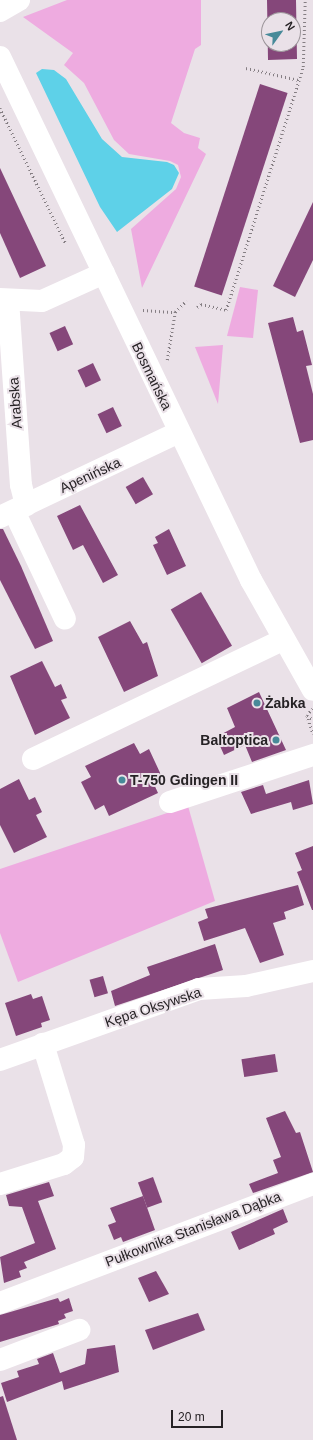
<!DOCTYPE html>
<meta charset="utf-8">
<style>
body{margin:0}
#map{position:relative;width:313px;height:1440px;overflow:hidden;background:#eae1e8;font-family:Helvetica,sans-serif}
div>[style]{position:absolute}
.green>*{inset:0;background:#eeabe0}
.water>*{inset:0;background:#5ed1e8}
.building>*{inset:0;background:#85477a;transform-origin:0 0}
.path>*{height:2.5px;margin-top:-1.25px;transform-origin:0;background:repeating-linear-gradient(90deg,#857e83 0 1px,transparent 0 4px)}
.minor>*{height:22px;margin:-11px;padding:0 11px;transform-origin:11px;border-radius:11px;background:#fff}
.dots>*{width:11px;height:11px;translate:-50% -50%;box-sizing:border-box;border:2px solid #eae1e8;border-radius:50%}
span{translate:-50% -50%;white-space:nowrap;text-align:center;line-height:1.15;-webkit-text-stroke:4px #eae1e8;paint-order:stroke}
.street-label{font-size:14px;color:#262225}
.poi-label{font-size:14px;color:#262225;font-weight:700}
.left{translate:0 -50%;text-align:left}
.right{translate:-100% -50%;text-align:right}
.north{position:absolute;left:261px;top:12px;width:40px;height:40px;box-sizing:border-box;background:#eae1e8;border:1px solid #9c959a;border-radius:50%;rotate:57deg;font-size:11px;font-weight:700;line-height:16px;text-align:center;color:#262225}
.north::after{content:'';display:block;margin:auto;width:14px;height:18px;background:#478a99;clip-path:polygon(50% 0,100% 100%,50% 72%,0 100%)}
.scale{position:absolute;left:171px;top:1410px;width:52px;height:18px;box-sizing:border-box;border:2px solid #262225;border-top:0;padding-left:5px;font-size:12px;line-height:14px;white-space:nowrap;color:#262225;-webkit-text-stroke:3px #eae1e8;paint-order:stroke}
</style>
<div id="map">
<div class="green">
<div style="clip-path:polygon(67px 0,201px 0,201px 45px,195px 49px,171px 123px,184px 133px,200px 138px,198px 148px,206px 154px,142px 288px,131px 229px,176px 189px,181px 177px,178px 165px,170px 161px,129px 154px,114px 140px,84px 83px,64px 65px,73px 53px,23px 17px)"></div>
<div style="clip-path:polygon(240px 287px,258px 290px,253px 338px,227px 336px)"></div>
<div style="clip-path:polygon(223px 345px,218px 404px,195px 347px)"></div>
<div style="clip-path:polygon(188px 806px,215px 901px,18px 982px,0 933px,0 869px)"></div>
</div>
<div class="water">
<div style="clip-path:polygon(42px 69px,54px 70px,66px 79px,102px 139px,122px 157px,167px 162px,174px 165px,179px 173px,172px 189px,117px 232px,100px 207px,36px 73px)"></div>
</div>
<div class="building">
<div style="clip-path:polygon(evenodd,267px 0,296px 0,297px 59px,268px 60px,267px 0,269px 20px,293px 20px,293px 44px,269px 44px,269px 20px)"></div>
<div style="left:260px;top:84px;width:29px;height:213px;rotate:18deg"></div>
<div style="clip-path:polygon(0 168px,46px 266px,20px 278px,0 233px)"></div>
<div style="clip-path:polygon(313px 202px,313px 260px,295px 297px,273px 286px)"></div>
<div style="clip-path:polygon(293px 317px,297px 332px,303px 330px,312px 365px,306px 366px,313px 394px,313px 440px,300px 443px,268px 323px)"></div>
<div style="left:65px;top:326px;width:20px;height:17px;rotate:66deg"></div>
<div style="left:93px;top:363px;width:19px;height:17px;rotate:65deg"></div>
<div style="left:113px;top:407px;width:21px;height:17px;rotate:65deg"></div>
<div style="left:143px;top:477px;width:20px;height:20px;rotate:60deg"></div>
<div style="clip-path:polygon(80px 505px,118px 575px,103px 583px,83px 545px,73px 550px,57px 516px)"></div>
<div style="clip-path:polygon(0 529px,3px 529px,21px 566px,53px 641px,35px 649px,0 580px)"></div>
<div style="clip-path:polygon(169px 529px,186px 566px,167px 575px,153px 545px,158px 543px,155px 537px)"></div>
<div style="left:201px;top:592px;width:62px;height:35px;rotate:60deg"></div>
<div style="clip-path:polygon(130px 621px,143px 644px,147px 642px,158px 676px,124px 692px,98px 637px)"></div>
<div style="clip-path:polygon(42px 661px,55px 687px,61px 684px,67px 698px,61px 700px,70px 718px,35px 735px,10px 676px)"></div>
<div style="clip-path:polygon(259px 692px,286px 750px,252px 762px,245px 745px,224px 755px,216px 737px,235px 727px,227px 708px)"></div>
<div style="clip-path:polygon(134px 743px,140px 754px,149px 749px,162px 777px,153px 782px,158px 793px,109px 816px,104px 805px,95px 810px,81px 782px,91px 777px,85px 766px)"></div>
<div style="clip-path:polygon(19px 779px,29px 800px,35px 797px,42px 812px,36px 815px,47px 837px,14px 853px,0 825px,0 789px)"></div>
<div style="clip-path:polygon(309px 780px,313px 804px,293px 810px,291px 802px,251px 814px,241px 792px,263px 785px,266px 794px)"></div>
<div style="clip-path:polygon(313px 846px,313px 910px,312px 910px,297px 872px,302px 870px,295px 853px)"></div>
<div style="clip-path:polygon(298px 885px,304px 905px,284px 912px,286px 919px,273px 923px,284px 955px,260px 963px,245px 928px,204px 941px,198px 922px,208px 918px,205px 909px)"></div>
<div style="clip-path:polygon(215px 944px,223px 970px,115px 1006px,111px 991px,150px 975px,147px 967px)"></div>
<div style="left:103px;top:976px;width:18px;height:14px;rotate:74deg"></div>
<div style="clip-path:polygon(31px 994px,33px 999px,42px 996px,50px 1020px,41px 1023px,42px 1027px,16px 1036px,5px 1003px)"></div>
<div style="left:275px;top:1054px;width:18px;height:34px;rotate:81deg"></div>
<div style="clip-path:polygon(285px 1111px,296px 1133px,300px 1132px,313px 1172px,253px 1193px,249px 1184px,278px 1173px,273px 1160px,281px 1157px,266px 1118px)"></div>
<div style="left:153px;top:1177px;width:27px;height:16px;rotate:70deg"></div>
<div style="clip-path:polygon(49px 1182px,54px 1196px,38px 1201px,56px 1249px,24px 1262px,27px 1268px,19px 1271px,21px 1277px,4px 1283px,0 1257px,35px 1243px,22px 1207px,9px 1206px,6px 1195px)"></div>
<div style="clip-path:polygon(143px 1196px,155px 1230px,123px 1242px,121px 1237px,114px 1240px,108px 1225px,116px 1222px,110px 1208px)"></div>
<div style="clip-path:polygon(283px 1209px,288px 1222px,273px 1229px,275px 1234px,239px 1250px,231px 1232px)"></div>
<div style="clip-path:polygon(156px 1271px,169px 1294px,149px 1302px,138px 1278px)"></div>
<div style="clip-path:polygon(58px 1298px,60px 1302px,69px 1298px,73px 1311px,64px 1314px,66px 1318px,58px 1321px,59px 1324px,0 1342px,0 1315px)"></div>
<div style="clip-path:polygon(198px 1313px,205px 1330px,153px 1350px,145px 1330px)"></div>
<div style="clip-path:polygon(115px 1345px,119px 1372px,64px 1390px,62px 1381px,7px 1402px,1px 1383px,19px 1377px,17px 1371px,39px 1364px,37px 1359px,53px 1353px,60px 1373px,85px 1364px,87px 1349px)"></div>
<div style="clip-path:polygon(3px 1396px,17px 1440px,0 1440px,0 1397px)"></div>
</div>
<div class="path">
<div style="left:246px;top:68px;width:54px;rotate:12.8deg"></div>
<div style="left:0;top:108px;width:151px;rotate:64.1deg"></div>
<div style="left:197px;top:307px;width:5px;rotate:-37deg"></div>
<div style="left:201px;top:304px;width:26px;rotate:13deg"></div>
<div style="left:226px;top:310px;width:255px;rotate:-72.4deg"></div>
<div style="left:303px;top:67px;width:67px;rotate:-88.3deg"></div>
<div style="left:143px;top:310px;width:32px;rotate:4deg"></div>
<div style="left:175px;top:312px;width:16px;rotate:-45deg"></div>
<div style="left:167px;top:360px;width:49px;rotate:-80.5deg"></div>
<div style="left:313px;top:709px;width:8px;rotate:135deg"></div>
<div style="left:307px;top:715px;width:20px;rotate:72deg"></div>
<div style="left:307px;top:716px;width:7px;rotate:27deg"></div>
</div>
<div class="minor">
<div style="left:0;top:11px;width:22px;rotate:-30deg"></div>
<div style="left:0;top:57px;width:580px;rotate:64.36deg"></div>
<div style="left:251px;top:580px;width:126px;rotate:60.6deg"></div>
<div style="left:0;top:299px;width:42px;rotate:2.7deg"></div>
<div style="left:42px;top:301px;width:68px;rotate:-24.3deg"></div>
<div style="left:8px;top:300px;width:185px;rotate:86deg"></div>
<div style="left:21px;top:485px;width:21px;rotate:76deg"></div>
<div style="left:14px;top:511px;width:119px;rotate:64.7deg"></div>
<div style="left:0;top:517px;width:198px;rotate:-25.4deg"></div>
<div style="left:33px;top:759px;width:276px;rotate:-25.5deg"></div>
<div style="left:170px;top:802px;width:151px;rotate:-18.2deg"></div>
<div style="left:0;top:1060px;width:211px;rotate:-19.6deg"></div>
<div style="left:199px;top:989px;width:47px;rotate:-3.7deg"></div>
<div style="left:246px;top:986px;width:69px;rotate:-12.6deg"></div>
<div style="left:0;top:1184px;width:67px;rotate:-17.4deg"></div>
<div style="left:64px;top:1164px;width:11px;rotate:-38deg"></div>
<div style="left:73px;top:1157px;width:12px;rotate:-85deg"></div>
<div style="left:74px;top:1145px;width:106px;rotate:-107.1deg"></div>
<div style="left:0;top:1303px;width:335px;rotate:-20.8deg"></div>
<div style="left:0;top:1360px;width:85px;rotate:-20.8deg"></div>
</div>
<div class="dots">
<div style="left:257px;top:703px;background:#478a99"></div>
<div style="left:276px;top:740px;background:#478a99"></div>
<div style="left:122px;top:780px;background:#478a99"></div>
</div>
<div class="street-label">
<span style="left:152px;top:376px;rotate:64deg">Bosmańska</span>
<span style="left:15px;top:403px;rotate:-94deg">Arabska</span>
<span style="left:90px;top:475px;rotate:-25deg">Apenińska</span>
<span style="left:153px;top:1007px;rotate:-18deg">Kępa Oksywska</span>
<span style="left:193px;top:1229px;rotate:-21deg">Pułkownika Stanisława Dąbka</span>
</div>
<div class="poi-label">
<span class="left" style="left:265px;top:703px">Żabka</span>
<span class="right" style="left:268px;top:740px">Baltoptica</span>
<span class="left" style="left:130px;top:780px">T-750 Gdingen II</span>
</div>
<div class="north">N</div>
<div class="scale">20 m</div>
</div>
